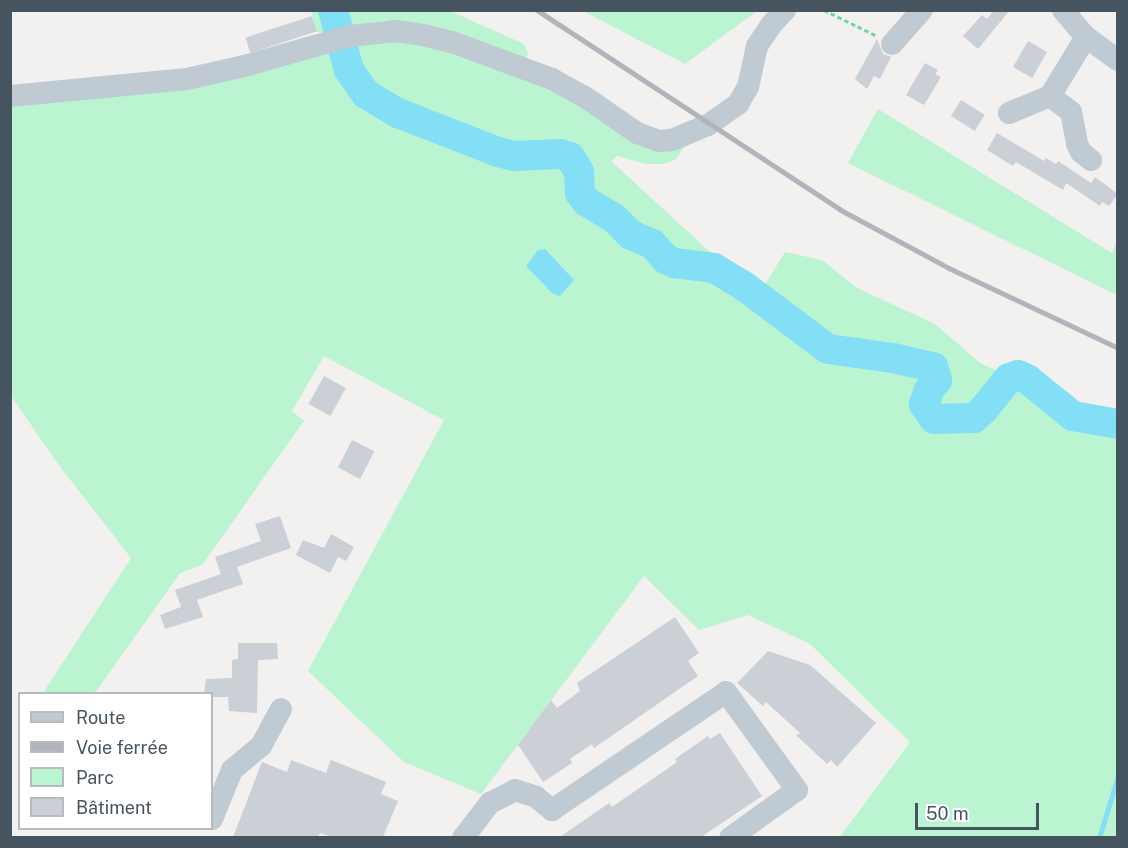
<!DOCTYPE html>
<meta charset="utf-8">
<style>
body{margin:0}
#map{position:relative;width:1128px;height:848px;overflow:hidden;background:#f3f0f0;font-family:"Public Sans",sans-serif}
div>[style]{position:absolute}
.green>*{inset:0;background:#baf4d0}
.water>*{inset:0;background:#82dff6}
.stream>*{height:5px;margin:-2.5px;padding:0 2.5px;transform-origin:2.5px;border-radius:2.5px;background:#82dff6}
.river>*{height:30px;margin:-15px;padding:0 15px;transform-origin:15px;border-radius:15px;background:#82dff6}
.building>*{inset:0;background:#cbcfd6;transform-origin:0 0}
.path>*{height:3px;margin-top:-1.5px;transform-origin:0;background:repeating-linear-gradient(90deg,#6ed6a2 0 4.5px,transparent 0 7.5px)}
.minor>*{height:22px;margin:-11px;padding:0 11px;transform-origin:11px;border-radius:11px;background:#bfcad3}
.rail>*{height:4.5px;margin:-2.25px;padding:0 2.25px;transform-origin:2.25px;border-radius:2.25px;background:#b1b5bb}
span{translate:-50% -50%;white-space:nowrap;text-align:center;line-height:1.15;-webkit-text-stroke:4.5px #fff;paint-order:stroke}
.frame{position:absolute;inset:0;border:12px solid #465460;pointer-events:none}
.legend{position:absolute;left:18px;top:692px;width:195px;height:138px;box-sizing:border-box;background:#fff;border:2px solid #b5bbbf;margin:0;padding:8px 10px;list-style:none;font-size:18px;color:#465460}
.legend li{display:flex;align-items:center;gap:12px;height:30px}
.legend b{width:30px;border:2px solid #b5bbbf}
.scale{position:absolute;left:915px;top:803px;width:124px;height:27px;box-sizing:border-box;border:3px solid #465460;border-top:0;padding-left:8px;font-size:18px;line-height:21px;white-space:nowrap;color:#465460;-webkit-text-stroke:4px #fff;paint-order:stroke}
</style>
<div id="map">
<div class="green">
<div style="clip-path:polygon(311px 11px,450px 11px,524px 44px,528px 53px,524px 67px,686px 145px,675px 160px,663px 164px,646px 164px,617px 156px,611px 161px,758px 296px,785px 252px,822px 260px,857px 288px,935px 324px,980px 363px,1012px 377px,1018px 375px,1027px 379px,1073px 416px,1117px 424px,1117px 837px,840px 837px,910px 742px,810px 644px,748px 615px,699px 630px,644px 576px,481px 794px,404px 762px,308px 671px,444px 420px,324px 356px,292px 411px,304px 421px,202px 565px,180px 573px,95px 693px,43px 693px,131px 558px,58px 464px,11px 396px,11px 96px,187px 79px,338px 35px,317px 32px)"></div>
<div style="clip-path:polygon(583px 11px,757px 11px,685px 64px)"></div>
<div style="clip-path:polygon(878px 109px,1112px 253px,1117px 241px,1117px 295px,848px 163px)"></div>
</div>
<div class="water">
<div style="clip-path:polygon(366px 81px,376px 93px,374px 107px,363px 104px,352px 89px)"></div>
<div style="clip-path:polygon(545px 249px,574px 280px,560px 296px,553px 294px,526px 266px,538px 250px)"></div>
</div>
<div class="stream">
<div style="left:1099px;top:838px;width:65px;rotate:-73deg"></div>
</div>
<div class="river">
<div style="left:333px;top:10px;width:62px;rotate:75.1deg"></div>
<div style="left:349px;top:70px;width:29px;rotate:55deg"></div>
<div style="left:366px;top:94px;width:37px;rotate:31deg"></div>
<div style="left:398px;top:113px;width:107px;rotate:21.3deg"></div>
<div style="left:498px;top:152px;width:16px;rotate:14deg"></div>
<div style="left:514px;top:156px;width:46px;rotate:-2.5deg"></div>
<div style="left:560px;top:154px;width:10px;rotate:17deg"></div>
<div style="left:570px;top:157px;width:17px;rotate:59deg"></div>
<div style="left:579px;top:172px;width:21px;rotate:87deg"></div>
<div style="left:580px;top:193px;width:11px;rotate:52deg"></div>
<div style="left:587px;top:202px;width:31px;rotate:31deg"></div>
<div style="left:614px;top:218px;width:24px;rotate:45deg"></div>
<div style="left:631px;top:235px;width:23px;rotate:23deg"></div>
<div style="left:652px;top:244px;width:21px;rotate:47deg"></div>
<div style="left:666px;top:259px;width:9px;rotate:27deg"></div>
<div style="left:674px;top:263px;width:40px;rotate:7.1deg"></div>
<div style="left:714px;top:268px;width:35px;rotate:31deg"></div>
<div style="left:744px;top:286px;width:105px;rotate:36.9deg"></div>
<div style="left:828px;top:349px;width:66px;rotate:7.9deg"></div>
<div style="left:893px;top:358px;width:41px;rotate:12.7deg"></div>
<div style="left:933px;top:367px;width:14px;rotate:73deg"></div>
<div style="left:937px;top:380px;width:13px;rotate:129deg"></div>
<div style="left:929px;top:390px;width:15px;rotate:110deg"></div>
<div style="left:924px;top:404px;width:18px;rotate:56deg"></div>
<div style="left:934px;top:419px;width:40px;rotate:-1.4deg"></div>
<div style="left:974px;top:418px;width:12px;rotate:-42deg"></div>
<div style="left:983px;top:410px;width:41px;rotate:-50.9deg"></div>
<div style="left:1009px;top:378px;width:9px;rotate:-18deg"></div>
<div style="left:1018px;top:375px;width:10px;rotate:24deg"></div>
<div style="left:1027px;top:379px;width:59px;rotate:38.8deg"></div>
<div style="left:1073px;top:416px;width:46px;rotate:10.1deg"></div>
</div>
<div class="building">
<div style="clip-path:polygon(994px 10px,1010px 10px,978px 49px,963px 36px,982px 15px,987px 19px)"></div>
<div style="left:312px;top:16px;width:16px;height:70px;rotate:72deg"></div>
<div style="clip-path:polygon(877px 39px,883px 54px,891px 57px,880px 79px,874px 76px,867px 89px,855px 79px)"></div>
<div style="left:1028px;top:41px;width:22px;height:30px;rotate:30deg"></div>
<div style="clip-path:polygon(925px 63px,938px 70px,935px 74px,941px 77px,924px 105px,906px 95px)"></div>
<div style="left:961px;top:100px;width:28px;height:19px;rotate:32deg"></div>
<div style="clip-path:polygon(997px 133px,1044px 161px,1046px 158px,1056px 164px,1058px 161px,1091px 183px,1095px 177px,1118px 194px,1109px 206px,1102px 202px,1100px 206px,1066px 183px,1063px 190px,1016px 162px,1013px 166px,987px 150px)"></div>
<div style="left:324px;top:376px;width:25px;height:32px;rotate:29deg"></div>
<div style="left:352px;top:440px;width:25px;height:31px;rotate:27deg"></div>
<div style="clip-path:polygon(280px 516px,291px 548px,237px 567px,243px 584px,197px 600px,203px 617px,165px 629px,160px 615px,181px 607px,175px 590px,221px 574px,215px 557px,261px 541px,255px 524px)"></div>
<div style="clip-path:polygon(331px 534px,354px 547px,346px 561px,338px 557px,330px 573px,296px 555px,303px 540px,324px 548px)"></div>
<div style="clip-path:polygon(675px 617px,699px 653px,688px 661px,698px 676px,594px 748px,592px 744px,570px 759px,572px 763px,543px 782px,518px 745px,551px 700px,557px 708px,580px 691px,577px 683px)"></div>
<div style="clip-path:polygon(238px 643px,277px 643px,278px 659px,258px 660px,257px 713px,229px 711px,228px 697px,212px 697px,212px 693px,204px 693px,206px 679px,232px 678px,232px 660px,238px 659px)"></div>
<div style="clip-path:polygon(768px 651px,810px 665px,876px 723px,837px 767px,831px 760px,827px 764px,796px 735px,800px 733px,766px 702px,763px 706px,737px 683px)"></div>
<div style="clip-path:polygon(720px 733px,762px 796px,701px 837px,560px 837px,609px 803px,612px 807px,677px 762px,675px 759px,708px 736px,710px 739px)"></div>
<div style="clip-path:polygon(291px 760px,326px 773px,331px 760px,386px 782px,381px 794px,398px 801px,383px 837px,332px 837px,320px 833px,318px 837px,233px 837px,262px 762px,287px 772px)"></div>
</div>
<div class="path">
<div style="left:824px;top:10px;width:59px;rotate:26.1deg"></div>
</div>
<div class="minor">
<div style="left:1063px;top:10px;width:35px;rotate:50deg"></div>
<div style="left:1086px;top:37px;width:39px;rotate:36deg"></div>
<div style="left:892px;top:44px;width:45px;rotate:-48.6deg"></div>
<div style="left:10px;top:96px;width:178px;rotate:-5.5deg"></div>
<div style="left:187px;top:79px;width:63px;rotate:-12.9deg"></div>
<div style="left:248px;top:65px;width:106px;rotate:-15.9deg"></div>
<div style="left:350px;top:36px;width:45px;rotate:-6.3deg"></div>
<div style="left:395px;top:31px;width:28px;rotate:8deg"></div>
<div style="left:423px;top:35px;width:30px;rotate:14deg"></div>
<div style="left:452px;top:42px;width:107px;rotate:20.3deg"></div>
<div style="left:552px;top:79px;width:38px;rotate:29deg"></div>
<div style="left:585px;top:97px;width:63px;rotate:34.7deg"></div>
<div style="left:637px;top:133px;width:23px;rotate:20deg"></div>
<div style="left:659px;top:141px;width:13px;rotate:-4deg"></div>
<div style="left:672px;top:140px;width:39px;rotate:-23deg"></div>
<div style="left:708px;top:125px;width:37px;rotate:-35deg"></div>
<div style="left:738px;top:104px;width:20px;rotate:-60deg"></div>
<div style="left:748px;top:87px;width:42px;rotate:-77.6deg"></div>
<div style="left:757px;top:46px;width:25px;rotate:-56deg"></div>
<div style="left:771px;top:25px;width:21px;rotate:-47deg"></div>
<div style="left:1050px;top:96px;width:69px;rotate:-58.6deg"></div>
<div style="left:1009px;top:113px;width:44px;rotate:-22.5deg"></div>
<div style="left:1050px;top:96px;width:26px;rotate:37deg"></div>
<div style="left:1071px;top:112px;width:33px;rotate:79deg"></div>
<div style="left:1077px;top:144px;width:9px;rotate:63deg"></div>
<div style="left:1081px;top:152px;width:13px;rotate:39deg"></div>
<div style="left:212px;top:819px;width:53px;rotate:-67.8deg"></div>
<div style="left:232px;top:770px;width:38px;rotate:-40deg"></div>
<div style="left:261px;top:746px;width:42px;rotate:-61.6deg"></div>
<div style="left:463px;top:838px;width:44px;rotate:-52.4deg"></div>
<div style="left:490px;top:803px;width:28px;rotate:-27deg"></div>
<div style="left:515px;top:790px;width:22px;rotate:18deg"></div>
<div style="left:536px;top:797px;width:21px;rotate:39deg"></div>
<div style="left:552px;top:810px;width:210px;rotate:-34.1deg"></div>
<div style="left:726px;top:692px;width:121px;rotate:54.1deg"></div>
<div style="left:797px;top:790px;width:82px;rotate:144.4deg"></div>
</div>
<div class="rail">
<div style="left:537px;top:10px;width:364px;rotate:33.3deg"></div>
<div style="left:841px;top:210px;width:123px;rotate:28.2deg"></div>
<div style="left:949px;top:268px;width:187px;rotate:25.3deg"></div>
</div>
<div class="frame"></div>
<ul class="legend">
<li><b style="height:8px;background:#bfcad3"></b>Route</li>
<li><b style="height:8px;background:#b1b5bb"></b>Voie ferrée</li>
<li><b style="height:16px;background:#baf4d0"></b>Parc</li>
<li><b style="height:16px;background:#cbcfd6"></b>Bâtiment</li>
</ul>
<div class="scale">50 m</div>
</div>
